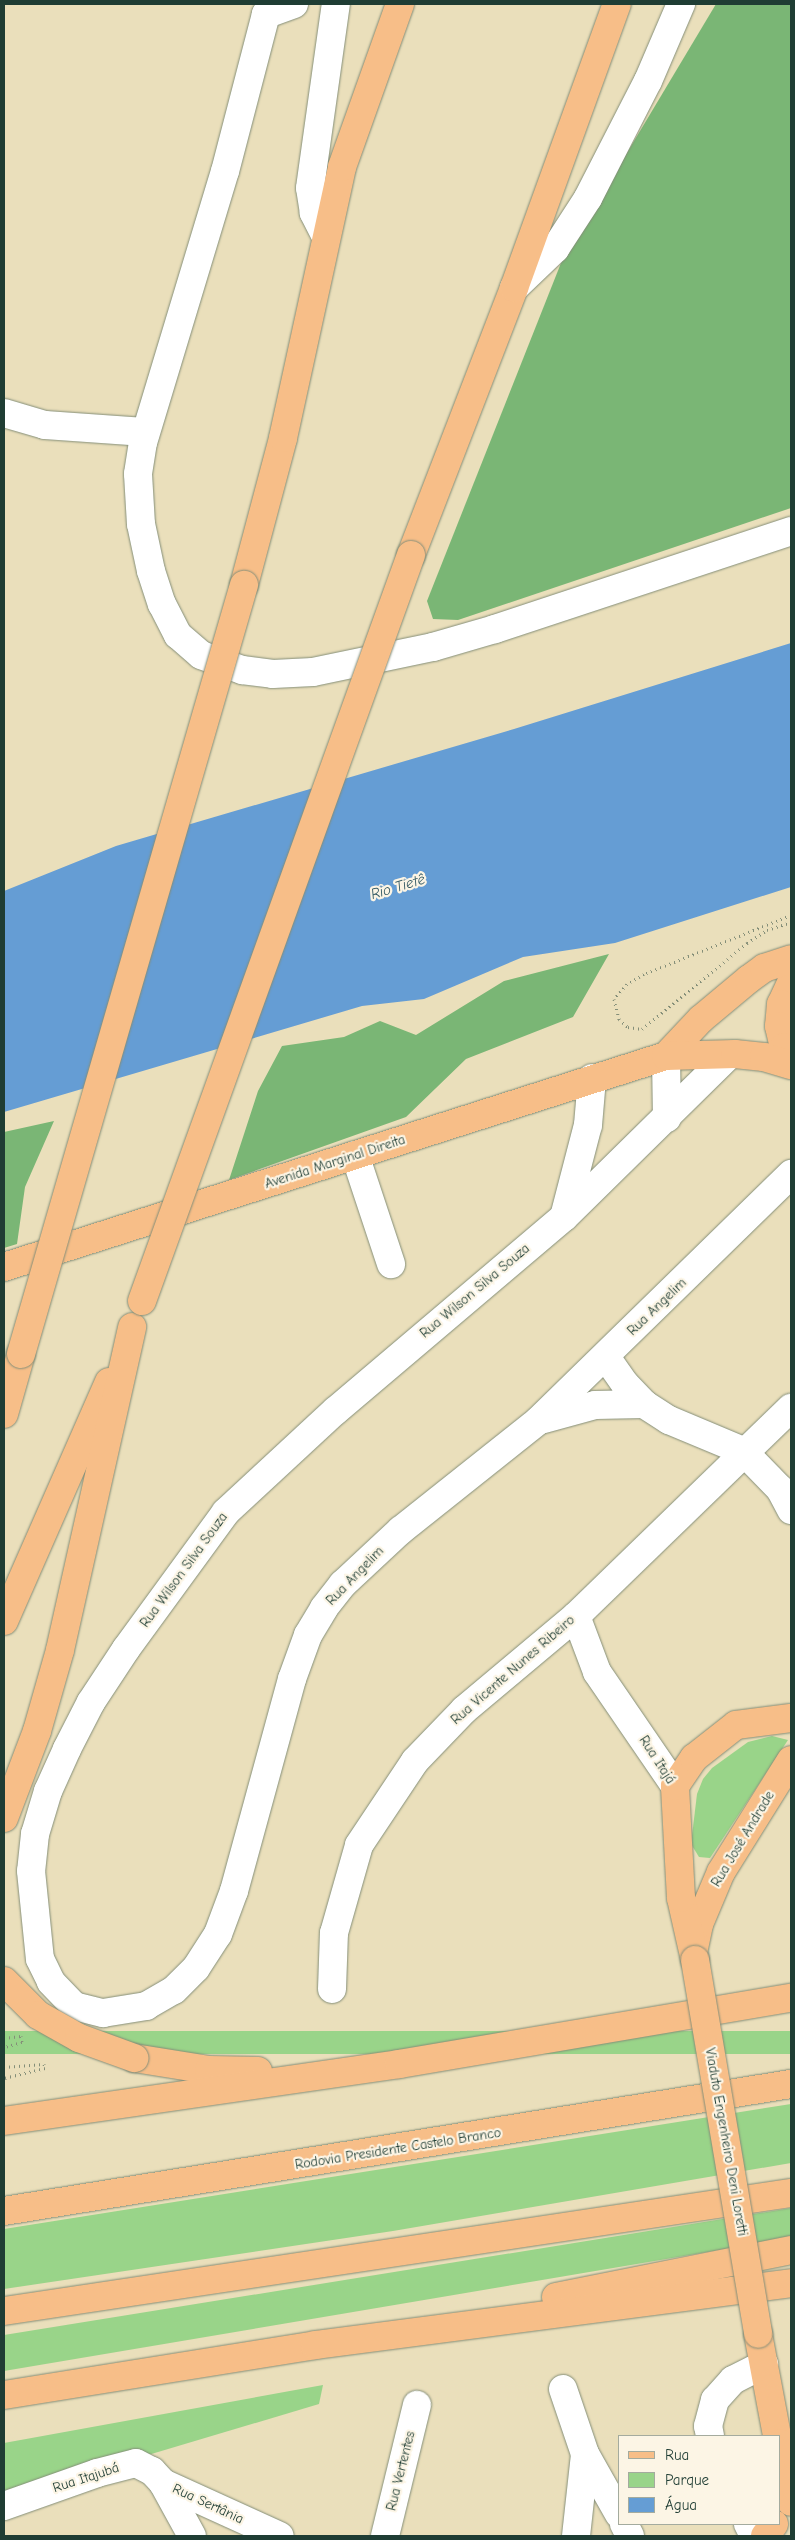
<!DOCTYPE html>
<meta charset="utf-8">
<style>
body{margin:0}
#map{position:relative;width:795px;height:2540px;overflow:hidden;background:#eadfbb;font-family:"Comic Neue",sans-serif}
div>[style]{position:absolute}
.green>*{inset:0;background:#99d489;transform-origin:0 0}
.forest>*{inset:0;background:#7ab675}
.water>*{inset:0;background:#659dd4}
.path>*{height:3px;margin-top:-1.5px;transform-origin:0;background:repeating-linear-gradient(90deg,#848e78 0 1px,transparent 0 5px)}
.roads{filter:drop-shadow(0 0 1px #848e78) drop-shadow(0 0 1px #848e78)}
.minor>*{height:28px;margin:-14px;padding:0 14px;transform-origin:14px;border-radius:14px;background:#fff}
.major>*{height:28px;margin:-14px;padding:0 14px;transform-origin:14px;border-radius:14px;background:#f7be88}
.highway>*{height:28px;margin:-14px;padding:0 14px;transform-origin:14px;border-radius:14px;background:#f7be88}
.bridges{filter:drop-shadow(0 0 1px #848e78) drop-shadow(0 0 1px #848e78)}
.major-bridge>*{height:28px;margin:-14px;padding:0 14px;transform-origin:14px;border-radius:14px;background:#f7be88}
.highway-bridge>*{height:28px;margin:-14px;padding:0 14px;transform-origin:14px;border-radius:14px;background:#f7be88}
span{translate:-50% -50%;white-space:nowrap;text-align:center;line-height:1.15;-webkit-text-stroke:4.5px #fcf5e5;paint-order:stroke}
.street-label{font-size:14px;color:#1f3d34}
.water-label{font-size:15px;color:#345a64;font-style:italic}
.frame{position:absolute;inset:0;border:5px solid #1f3d34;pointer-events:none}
.legend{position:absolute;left:618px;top:2435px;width:162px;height:90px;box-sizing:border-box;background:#fcf5e5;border:1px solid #a4ab9e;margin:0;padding:6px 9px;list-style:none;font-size:15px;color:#1f3d34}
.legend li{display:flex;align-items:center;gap:10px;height:25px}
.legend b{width:25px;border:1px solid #a4ab9e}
</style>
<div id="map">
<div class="green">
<div style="clip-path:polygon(772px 1736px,788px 1740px,710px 1858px,699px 1857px,691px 1844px,697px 1794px,703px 1779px,712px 1768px,748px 1742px)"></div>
<div style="left:791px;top:2031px;width:23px;height:798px;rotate:90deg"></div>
<div style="clip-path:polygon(791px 2104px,791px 2163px,393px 2231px,4px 2289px,4px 2229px)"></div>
<div style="clip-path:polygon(791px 2208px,791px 2238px,4px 2371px,4px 2335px)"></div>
<div style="clip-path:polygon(323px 2385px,319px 2404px,4px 2498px,4px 2443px)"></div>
</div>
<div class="forest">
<div style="clip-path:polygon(716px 4px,791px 4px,791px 508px,458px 620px,433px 619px,427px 601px,561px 263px)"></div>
<div style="clip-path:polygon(609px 954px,573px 1017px,466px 1059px,406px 1117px,229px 1180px,258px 1091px,282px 1046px,344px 1037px,380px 1021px,416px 1035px,504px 981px)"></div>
<div style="clip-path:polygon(54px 1121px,25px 1187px,17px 1244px,4px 1248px,4px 1132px)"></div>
</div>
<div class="water">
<div style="clip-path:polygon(791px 643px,791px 887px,615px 943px,523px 957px,424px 999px,362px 1006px,4px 1112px,4px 891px,116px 846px,514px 729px)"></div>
</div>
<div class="path">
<div style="left:791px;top:915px;width:158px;rotate:158.1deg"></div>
<div style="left:644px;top:974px;width:20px;rotate:150deg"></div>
<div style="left:627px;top:984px;width:20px;rotate:131deg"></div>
<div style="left:614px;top:999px;width:21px;rotate:76deg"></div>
<div style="left:619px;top:1019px;width:12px;rotate:42deg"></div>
<div style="left:628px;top:1027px;width:14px;rotate:8deg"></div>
<div style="left:642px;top:1029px;width:136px;rotate:-39.3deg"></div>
<div style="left:747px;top:943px;width:24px;rotate:-33deg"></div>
<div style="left:767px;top:930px;width:25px;rotate:-18deg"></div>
<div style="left:4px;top:2038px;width:17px;rotate:-7deg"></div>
<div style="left:21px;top:2036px;width:6px;rotate:81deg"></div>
<div style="left:22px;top:2042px;width:19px;rotate:164deg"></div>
<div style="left:4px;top:2067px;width:40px;rotate:-4.3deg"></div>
<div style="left:44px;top:2064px;width:4px;rotate:76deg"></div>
<div style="left:45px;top:2068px;width:42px;rotate:166.3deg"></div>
</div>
<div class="roads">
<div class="minor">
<div style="left:294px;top:4px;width:30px;rotate:160deg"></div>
<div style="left:266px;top:14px;width:162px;rotate:104.6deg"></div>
<div style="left:225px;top:171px;width:283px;rotate:106.8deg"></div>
<div style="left:143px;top:442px;width:32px;rotate:99deg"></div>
<div style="left:138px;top:474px;width:50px;rotate:86.6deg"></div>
<div style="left:141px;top:524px;width:48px;rotate:78deg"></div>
<div style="left:151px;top:571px;width:35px;rotate:72deg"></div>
<div style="left:162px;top:604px;width:35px;rotate:63deg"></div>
<div style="left:178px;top:635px;width:30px;rotate:41deg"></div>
<div style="left:201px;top:655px;width:44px;rotate:20.1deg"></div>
<div style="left:242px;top:670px;width:31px;rotate:7deg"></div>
<div style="left:273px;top:674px;width:40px;rotate:-2.9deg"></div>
<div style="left:313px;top:672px;width:123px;rotate:-11.8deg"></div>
<div style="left:433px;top:647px;width:65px;rotate:-16.2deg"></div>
<div style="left:495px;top:629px;width:312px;rotate:-18.3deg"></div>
<div style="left:325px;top:235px;width:25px;rotate:-117deg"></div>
<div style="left:314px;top:213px;width:25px;rotate:-99deg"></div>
<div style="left:310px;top:188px;width:186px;rotate:-82deg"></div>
<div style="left:514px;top:288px;width:57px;rotate:-43.6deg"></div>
<div style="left:555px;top:249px;width:61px;rotate:-57.1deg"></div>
<div style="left:588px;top:198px;width:131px;rotate:-62.9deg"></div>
<div style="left:648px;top:81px;width:84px;rotate:-66.8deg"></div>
<div style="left:4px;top:413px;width:43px;rotate:16.3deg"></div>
<div style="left:45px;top:425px;width:100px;rotate:4deg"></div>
<div style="left:729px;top:1055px;width:231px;rotate:135.5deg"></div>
<div style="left:564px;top:1217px;width:300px;rotate:139.7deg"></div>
<div style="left:335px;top:1411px;width:149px;rotate:137.2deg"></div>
<div style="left:226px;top:1512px;width:170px;rotate:126.1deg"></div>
<div style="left:126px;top:1649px;width:64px;rotate:123.4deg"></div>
<div style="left:91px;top:1702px;width:53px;rotate:117.1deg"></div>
<div style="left:67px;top:1749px;width:46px;rotate:114.3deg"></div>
<div style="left:48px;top:1791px;width:45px;rotate:106.8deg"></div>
<div style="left:35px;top:1834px;width:37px;rotate:96deg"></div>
<div style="left:31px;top:1871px;width:88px;rotate:84.2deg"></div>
<div style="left:40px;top:1959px;width:25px;rotate:64deg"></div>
<div style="left:51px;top:1982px;width:33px;rotate:46deg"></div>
<div style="left:74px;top:2006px;width:30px;rotate:14deg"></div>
<div style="left:103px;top:2013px;width:44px;rotate:-9.2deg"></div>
<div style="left:146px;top:2006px;width:32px;rotate:-30deg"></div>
<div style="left:174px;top:1990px;width:31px;rotate:-45deg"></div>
<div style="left:196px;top:1968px;width:40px;rotate:-57.1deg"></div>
<div style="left:218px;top:1934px;width:46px;rotate:-69.6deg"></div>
<div style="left:234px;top:1891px;width:220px;rotate:-74.7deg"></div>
<div style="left:292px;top:1679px;width:47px;rotate:-70deg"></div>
<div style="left:308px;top:1635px;width:31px;rotate:-59deg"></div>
<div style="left:324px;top:1608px;width:31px;rotate:-52deg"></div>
<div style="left:343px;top:1584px;width:79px;rotate:-43deg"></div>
<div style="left:401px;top:1530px;width:175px;rotate:-38.5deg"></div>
<div style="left:538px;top:1421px;width:354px;rotate:-44.3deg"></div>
<div style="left:666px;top:1056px;width:62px;rotate:89.1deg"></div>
<div style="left:355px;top:1155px;width:115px;rotate:71.7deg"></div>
<div style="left:564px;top:1217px;width:95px;rotate:-75.4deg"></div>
<div style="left:588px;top:1125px;width:47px;rotate:-85.1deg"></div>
<div style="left:606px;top:1357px;width:33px;rotate:55deg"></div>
<div style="left:625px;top:1384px;width:28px;rotate:46deg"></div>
<div style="left:644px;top:1404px;width:30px;rotate:33deg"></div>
<div style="left:669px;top:1420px;width:80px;rotate:22.7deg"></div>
<div style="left:743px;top:1451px;width:53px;rotate:45.8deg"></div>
<div style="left:780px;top:1489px;width:24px;rotate:62deg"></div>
<div style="left:544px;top:1419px;width:53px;rotate:-15.4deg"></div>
<div style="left:595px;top:1405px;width:49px;rotate:-1.2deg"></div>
<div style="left:576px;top:1616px;width:60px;rotate:69.4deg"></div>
<div style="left:597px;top:1672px;width:138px;rotate:55.6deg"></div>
<div style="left:332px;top:1989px;width:56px;rotate:-88deg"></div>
<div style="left:334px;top:1933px;width:91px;rotate:-74.1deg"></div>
<div style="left:359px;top:1845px;width:101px;rotate:-56.3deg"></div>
<div style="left:415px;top:1761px;width:71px;rotate:-46.1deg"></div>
<div style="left:464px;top:1710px;width:146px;rotate:-40deg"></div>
<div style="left:576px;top:1616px;width:299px;rotate:-44.1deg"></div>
<div style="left:563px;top:2389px;width:69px;rotate:71.3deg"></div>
<div style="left:585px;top:2454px;width:69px;rotate:60.5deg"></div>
<div style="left:710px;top:2436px;width:10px;rotate:-101deg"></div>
<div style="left:708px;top:2426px;width:27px;rotate:-75deg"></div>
<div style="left:715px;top:2400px;width:27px;rotate:-48deg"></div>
<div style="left:733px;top:2380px;width:35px;rotate:-27deg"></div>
<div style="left:163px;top:2483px;width:128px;rotate:24.4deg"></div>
<div style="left:4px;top:2506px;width:99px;rotate:-19.5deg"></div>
<div style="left:97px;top:2473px;width:40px;rotate:-14.4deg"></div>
<div style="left:136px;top:2463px;width:18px;rotate:27deg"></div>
<div style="left:152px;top:2471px;width:16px;rotate:47deg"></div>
<div style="left:163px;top:2483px;width:60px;rotate:61.3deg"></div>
<div style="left:624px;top:2524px;width:13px;rotate:63deg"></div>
<div style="left:748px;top:2524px;width:13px;rotate:63deg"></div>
<div style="left:385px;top:2536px;width:135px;rotate:-76.3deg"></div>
<div style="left:576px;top:2536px;width:82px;rotate:-83.7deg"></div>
</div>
<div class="major">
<div style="left:791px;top:983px;width:23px;rotate:115deg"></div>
<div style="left:781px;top:1004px;width:22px;rotate:95deg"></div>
<div style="left:779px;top:1026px;width:22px;rotate:77deg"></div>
<div style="left:784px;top:1047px;width:14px;rotate:60deg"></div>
<div style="left:666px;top:1056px;width:51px;rotate:-46.6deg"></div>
<div style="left:701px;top:1019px;width:62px;rotate:-39.8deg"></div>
<div style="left:749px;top:979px;width:19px;rotate:-36deg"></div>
<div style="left:764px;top:968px;width:28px;rotate:-18deg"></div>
<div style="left:4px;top:1267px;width:695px;rotate:-17.68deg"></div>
<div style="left:666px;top:1056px;width:69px;rotate:-1.7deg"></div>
<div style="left:735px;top:1054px;width:29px;rotate:6deg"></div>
<div style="left:764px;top:1057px;width:28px;rotate:17deg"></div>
<div style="left:694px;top:1948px;width:25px;rotate:-78deg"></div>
<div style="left:699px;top:1924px;width:56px;rotate:-67.1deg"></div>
<div style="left:721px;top:1872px;width:132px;rotate:-58deg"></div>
<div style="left:695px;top:1960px;width:64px;rotate:-102.7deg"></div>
<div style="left:681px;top:1898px;width:112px;rotate:-93.1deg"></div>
<div style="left:675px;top:1786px;width:34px;rotate:-56deg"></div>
<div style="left:694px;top:1758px;width:53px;rotate:-38.2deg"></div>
<div style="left:736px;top:1725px;width:55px;rotate:-7.3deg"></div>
<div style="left:758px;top:2334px;width:104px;rotate:79.4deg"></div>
<div style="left:779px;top:2443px;width:60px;rotate:78.5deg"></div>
<div style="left:765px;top:2536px;width:15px;rotate:-53deg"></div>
</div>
<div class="highway">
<div style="left:411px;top:555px;width:286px;rotate:-68.9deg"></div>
<div style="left:514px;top:288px;width:302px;rotate:-70.1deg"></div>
<div style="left:244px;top:585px;width:152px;rotate:-75.1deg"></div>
<div style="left:283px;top:438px;width:277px;rotate:-77.7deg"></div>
<div style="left:342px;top:167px;width:173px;rotate:-70.4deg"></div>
<div style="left:4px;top:1414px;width:62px;rotate:-74.2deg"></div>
<div style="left:4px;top:1621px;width:261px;rotate:-66.3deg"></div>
<div style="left:4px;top:1818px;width:93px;rotate:-69.2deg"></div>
<div style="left:37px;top:1731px;width:84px;rotate:-74.1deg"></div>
<div style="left:60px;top:1650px;width:331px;rotate:-77.4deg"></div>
<div style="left:134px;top:2058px;width:76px;rotate:9.1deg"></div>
<div style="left:209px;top:2070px;width:49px;rotate:1.2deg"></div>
<div style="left:4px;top:2121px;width:399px;rotate:-8.2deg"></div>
<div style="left:399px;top:2064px;width:398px;rotate:-9.6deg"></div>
<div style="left:4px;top:2211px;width:797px;rotate:-9.17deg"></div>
<div style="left:556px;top:2297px;width:240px;rotate:-11.3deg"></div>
<div style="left:4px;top:2311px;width:796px;rotate:-8.53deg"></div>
<div style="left:4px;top:2395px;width:315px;rotate:-9.1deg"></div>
<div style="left:315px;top:2345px;width:480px;rotate:-7.4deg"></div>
</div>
</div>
<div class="bridges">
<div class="major-bridge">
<div style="left:695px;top:1960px;width:379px;rotate:80.4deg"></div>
</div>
<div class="highway-bridge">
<div style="left:142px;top:1301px;width:793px;rotate:-70.17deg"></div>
<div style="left:21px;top:1354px;width:801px;rotate:-73.83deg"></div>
<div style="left:4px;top:1981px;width:48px;rotate:45deg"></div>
<div style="left:38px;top:2015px;width:47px;rotate:29.3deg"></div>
<div style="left:79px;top:2038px;width:59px;rotate:20deg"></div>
</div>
</div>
<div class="street-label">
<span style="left:335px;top:1162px;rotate:-18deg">Avenida Marginal Direita</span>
<span style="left:475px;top:1291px;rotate:-40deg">Rua Wilson Silva Souza</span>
<span style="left:657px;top:1307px;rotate:-44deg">Rua Angelim</span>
<span style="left:184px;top:1570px;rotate:-54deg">Rua Wilson Silva Souza</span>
<span style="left:355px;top:1576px;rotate:-46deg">Rua Angelim</span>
<span style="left:513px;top:1670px;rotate:-41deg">Rua Vicente Nunes Ribeiro</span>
<span style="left:657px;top:1760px;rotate:57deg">Rua Itajá</span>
<span style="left:743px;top:1839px;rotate:-59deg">Rua José Andrade</span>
<span style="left:726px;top:2142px;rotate:80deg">Viaduto Engenheiro Deni Loretti</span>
<span style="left:398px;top:2149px;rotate:-9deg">Rodovia Presidente Castelo Branco</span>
<span style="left:401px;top:2471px;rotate:-76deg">Rua Vertentes</span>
<span style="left:86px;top:2478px;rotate:-18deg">Rua Itajubá</span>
<span style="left:208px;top:2504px;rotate:25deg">Rua Sertânia</span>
</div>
<div class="water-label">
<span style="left:398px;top:887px;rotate:-17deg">Rio Tietê</span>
</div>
<div class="frame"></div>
<ul class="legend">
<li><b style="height:6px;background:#f7be88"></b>Rua</li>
<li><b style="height:14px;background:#99d489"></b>Parque</li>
<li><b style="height:14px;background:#659dd4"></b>Água</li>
</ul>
</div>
